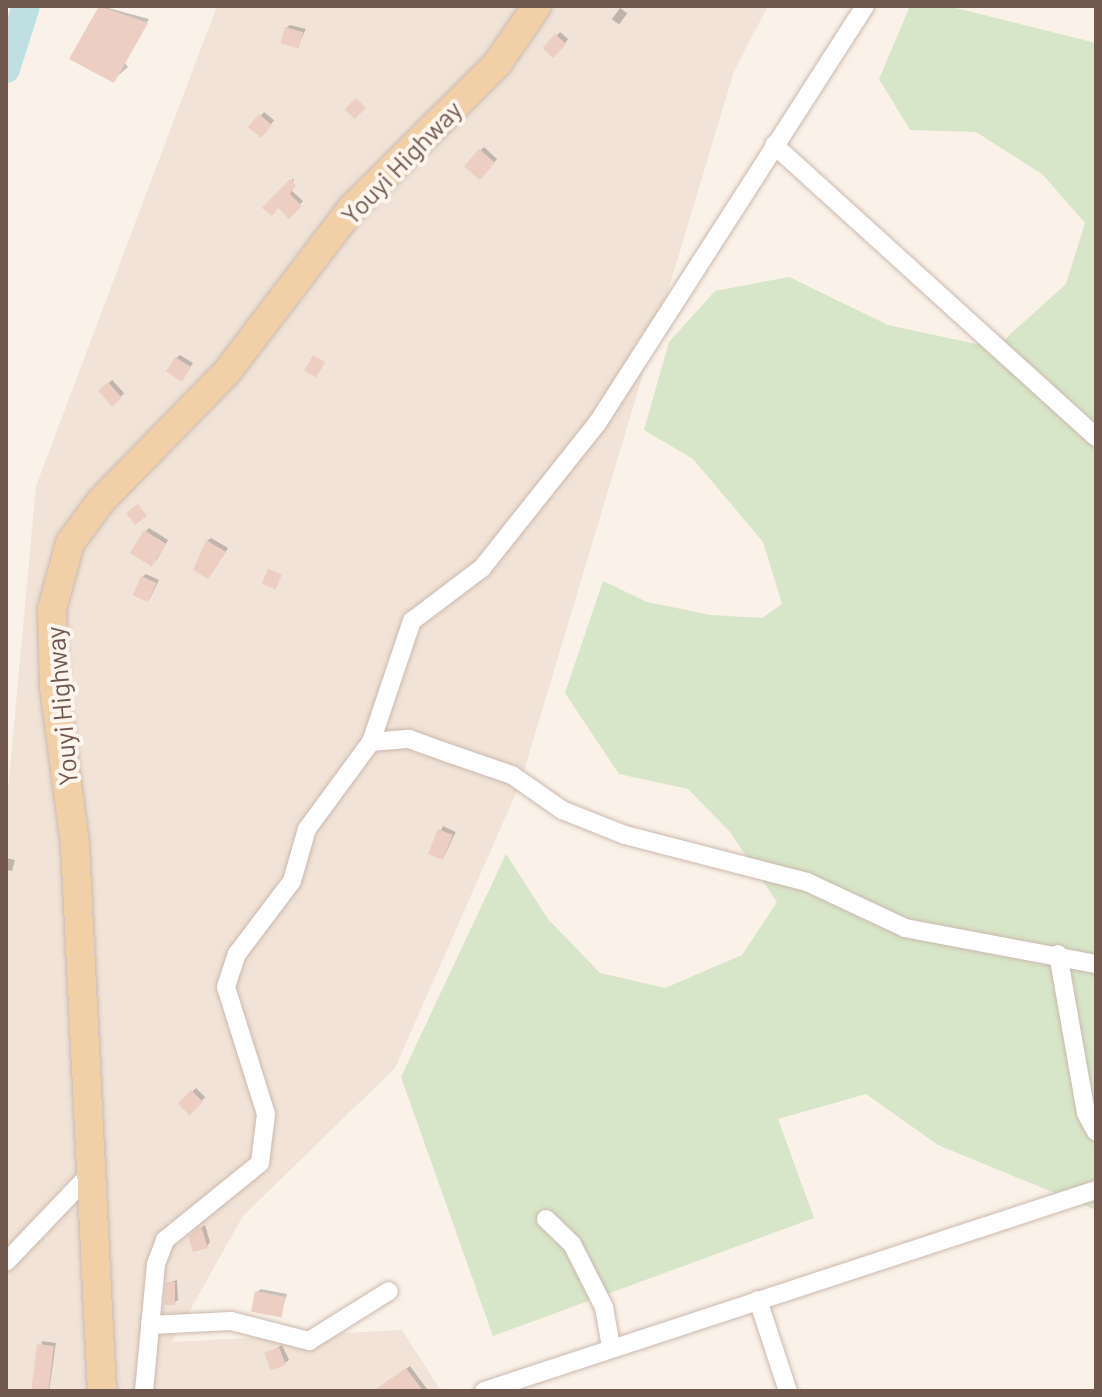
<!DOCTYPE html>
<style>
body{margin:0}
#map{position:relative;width:1102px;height:1397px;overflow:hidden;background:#faf1e8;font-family:Barlow,sans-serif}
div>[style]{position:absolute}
.residential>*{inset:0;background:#f1e3d7}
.green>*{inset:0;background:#d7e6c8}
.shadow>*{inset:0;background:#0003;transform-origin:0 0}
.river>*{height:28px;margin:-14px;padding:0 14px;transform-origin:14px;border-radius:14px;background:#bee0e2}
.building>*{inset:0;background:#eccfc2;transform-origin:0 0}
.roads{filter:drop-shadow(0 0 2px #cbb9af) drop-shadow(0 0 2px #cbb9af)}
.street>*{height:18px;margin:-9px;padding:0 9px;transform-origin:9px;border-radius:9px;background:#fff}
.primary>*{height:28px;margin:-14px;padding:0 14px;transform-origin:14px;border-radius:14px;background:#f1cfa7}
span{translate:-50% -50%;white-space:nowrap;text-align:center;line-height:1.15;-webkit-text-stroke:8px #fdf6ee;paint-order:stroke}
.street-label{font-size:26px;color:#71584f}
.frame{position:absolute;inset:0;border:8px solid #71584f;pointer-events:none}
</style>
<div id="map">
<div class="residential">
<div style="clip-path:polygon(217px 6px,768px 6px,734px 71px,520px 784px,395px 1068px,243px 1216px,172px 1342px,402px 1330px,441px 1391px,6px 1391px,6px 812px,36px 486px)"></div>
</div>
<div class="green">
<div style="clip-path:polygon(910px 6px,948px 6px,1096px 43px,1096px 1210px,938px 1145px,866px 1094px,778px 1119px,814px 1218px,493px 1336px,401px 1077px,506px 854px,548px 919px,600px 973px,665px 988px,742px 955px,777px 902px,730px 832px,688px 789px,619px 774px,565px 693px,603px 581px,647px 602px,711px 615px,762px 618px,782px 604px,763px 542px,693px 459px,644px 430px,669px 342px,715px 291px,789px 277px,888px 325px,995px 348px,1066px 284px,1085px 223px,1042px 174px,976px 132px,910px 130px,879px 79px)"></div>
</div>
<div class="shadow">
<div style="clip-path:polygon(101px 6px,149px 19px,124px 62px,128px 67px,113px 80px,71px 59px)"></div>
<div style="left:620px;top:8px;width:9px;height:14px;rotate:36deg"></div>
<div style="clip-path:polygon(290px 25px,306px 29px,298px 46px,286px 28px)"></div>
<div style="left:560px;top:32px;width:11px;height:22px;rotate:41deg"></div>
<div style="left:264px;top:112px;width:13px;height:21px;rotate:39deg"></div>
<div style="clip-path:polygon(484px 147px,497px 159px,481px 178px,480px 151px)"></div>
<div style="clip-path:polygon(294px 178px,291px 190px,303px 201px,289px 216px,278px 206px,265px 208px)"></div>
<div style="clip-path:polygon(180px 355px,193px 363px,185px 375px,176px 358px)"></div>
<div style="left:112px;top:380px;width:18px;height:15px;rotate:47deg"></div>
<div style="clip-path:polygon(149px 528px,168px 540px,156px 561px,146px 531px)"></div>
<div style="clip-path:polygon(211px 538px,228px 548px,212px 573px,207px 541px)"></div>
<div style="clip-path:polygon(146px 574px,159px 580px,149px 600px,142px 577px)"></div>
<div style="left:443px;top:826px;width:14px;height:30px;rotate:25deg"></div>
<div style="clip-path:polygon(6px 858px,15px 860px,12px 871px,6px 870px)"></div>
<div style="left:196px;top:1088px;width:13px;height:22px;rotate:45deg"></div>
<div style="clip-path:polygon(205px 1225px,210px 1242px,207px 1246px,194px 1233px)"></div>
<div style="clip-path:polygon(177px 1280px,178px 1300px,174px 1303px,168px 1283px)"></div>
<div style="clip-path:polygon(261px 1289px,287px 1294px,280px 1316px,257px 1292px)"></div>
<div style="left:42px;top:1341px;width:14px;height:50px;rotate:8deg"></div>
<div style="clip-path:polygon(282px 1345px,289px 1360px,285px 1363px,266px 1354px)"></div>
<div style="clip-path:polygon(410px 1366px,427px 1389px,387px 1391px,387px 1383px)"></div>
</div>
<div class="river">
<div style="left:6px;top:69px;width:66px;rotate:-72.4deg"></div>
</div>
<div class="building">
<div style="clip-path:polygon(99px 6px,148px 23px,114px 83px,69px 59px)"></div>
<div style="left:285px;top:27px;width:19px;height:17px;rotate:16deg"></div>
<div style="left:555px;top:34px;width:15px;height:19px;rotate:42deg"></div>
<div style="left:356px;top:98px;width:14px;height:16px;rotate:45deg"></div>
<div style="left:259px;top:114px;width:17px;height:17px;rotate:40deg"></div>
<div style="left:479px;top:149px;width:21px;height:23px;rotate:41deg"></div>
<div style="clip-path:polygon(290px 179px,296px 185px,290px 194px,302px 206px,289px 219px,278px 208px,272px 216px,262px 208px)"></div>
<div style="left:313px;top:355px;width:14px;height:18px;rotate:30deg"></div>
<div style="left:175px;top:357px;width:19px;height:17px;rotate:32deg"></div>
<div style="left:108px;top:382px;width:21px;height:13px;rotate:49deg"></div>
<div style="left:138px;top:504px;width:15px;height:15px;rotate:53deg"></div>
<div style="left:144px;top:530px;width:26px;height:27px;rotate:32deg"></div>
<div style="clip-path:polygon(206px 540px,226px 552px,208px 579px,193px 570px)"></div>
<div style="left:268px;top:569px;width:15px;height:16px;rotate:23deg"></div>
<div style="left:141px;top:576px;width:17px;height:21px;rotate:24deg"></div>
<div style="left:438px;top:829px;width:16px;height:27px;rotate:22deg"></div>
<div style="left:191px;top:1090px;width:17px;height:19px;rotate:45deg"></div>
<div style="clip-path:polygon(201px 1226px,208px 1248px,193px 1252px,188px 1236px)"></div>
<div style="clip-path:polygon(166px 1282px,175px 1282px,175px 1305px,164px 1305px)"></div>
<div style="left:255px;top:1291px;width:31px;height:21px;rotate:11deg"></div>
<div style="left:37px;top:1344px;width:17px;height:47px;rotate:7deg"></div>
<div style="left:279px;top:1347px;width:19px;height:16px;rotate:69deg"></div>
<div style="clip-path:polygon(406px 1368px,423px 1391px,373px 1391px)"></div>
</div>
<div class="roads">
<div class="street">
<div style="left:774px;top:145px;width:435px;rotate:42.2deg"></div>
<div style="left:371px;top:742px;width:38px;rotate:-5deg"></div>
<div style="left:409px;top:739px;width:45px;rotate:19.7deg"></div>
<div style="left:451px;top:754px;width:65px;rotate:19deg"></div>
<div style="left:512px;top:775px;width:61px;rotate:35deg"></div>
<div style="left:562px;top:810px;width:68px;rotate:21.6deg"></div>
<div style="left:625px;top:835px;width:188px;rotate:14.5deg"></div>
<div style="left:807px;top:882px;width:108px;rotate:25.1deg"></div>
<div style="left:905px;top:928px;width:194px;rotate:10.7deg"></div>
<div style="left:1058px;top:954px;width:161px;rotate:80deg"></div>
<div style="left:1086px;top:1113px;width:21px;rotate:62deg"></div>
<div style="left:546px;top:1219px;width:36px;rotate:44deg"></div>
<div style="left:572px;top:1244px;width:71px;rotate:63.1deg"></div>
<div style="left:604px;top:1307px;width:39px;rotate:80deg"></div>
<div style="left:6px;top:1262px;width:120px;rotate:-46.3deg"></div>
<div style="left:758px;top:1300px;width:96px;rotate:71.8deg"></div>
<div style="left:150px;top:1325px;width:81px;rotate:-2.8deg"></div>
<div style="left:231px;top:1321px;width:81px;rotate:14.4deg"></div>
<div style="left:309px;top:1341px;width:94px;rotate:-32deg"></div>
<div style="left:144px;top:1391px;width:128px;rotate:-84.6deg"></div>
<div style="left:156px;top:1264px;width:26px;rotate:-69deg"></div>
<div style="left:165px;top:1240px;width:122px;rotate:-39deg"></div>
<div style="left:260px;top:1163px;width:49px;rotate:-83deg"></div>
<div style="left:266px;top:1114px;width:133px;rotate:-107.5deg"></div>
<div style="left:226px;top:987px;width:35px;rotate:-72deg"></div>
<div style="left:237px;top:954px;width:91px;rotate:-53deg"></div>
<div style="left:292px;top:881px;width:54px;rotate:-73.9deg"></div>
<div style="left:307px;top:829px;width:108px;rotate:-53.7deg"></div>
<div style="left:371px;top:742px;width:128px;rotate:-71.3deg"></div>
<div style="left:412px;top:621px;width:88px;rotate:-37.1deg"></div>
<div style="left:482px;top:568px;width:186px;rotate:-51.5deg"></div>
<div style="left:598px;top:422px;width:494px;rotate:-57.3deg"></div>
<div style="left:484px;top:1391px;width:644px;rotate:-18.18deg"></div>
</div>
<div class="primary">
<div style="left:102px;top:1391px;width:548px;rotate:-92.83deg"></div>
<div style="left:75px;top:844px;width:159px;rotate:-97.6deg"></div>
<div style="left:54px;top:686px;width:77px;rotate:-91.5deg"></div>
<div style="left:52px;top:609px;width:68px;rotate:-74.7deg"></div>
<div style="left:70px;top:543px;width:52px;rotate:-53.6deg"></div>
<div style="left:101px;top:501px;width:180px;rotate:-45.7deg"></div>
<div style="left:227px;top:372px;width:205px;rotate:-52.7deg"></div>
<div style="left:351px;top:209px;width:206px;rotate:-44.8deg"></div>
<div style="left:497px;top:64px;width:70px;rotate:-55.4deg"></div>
</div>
</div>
<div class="street-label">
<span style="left:401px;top:162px;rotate:-46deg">Youyi Highway</span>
<span style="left:61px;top:706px;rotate:-95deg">Youyi Highway</span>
</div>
<div class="frame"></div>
</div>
